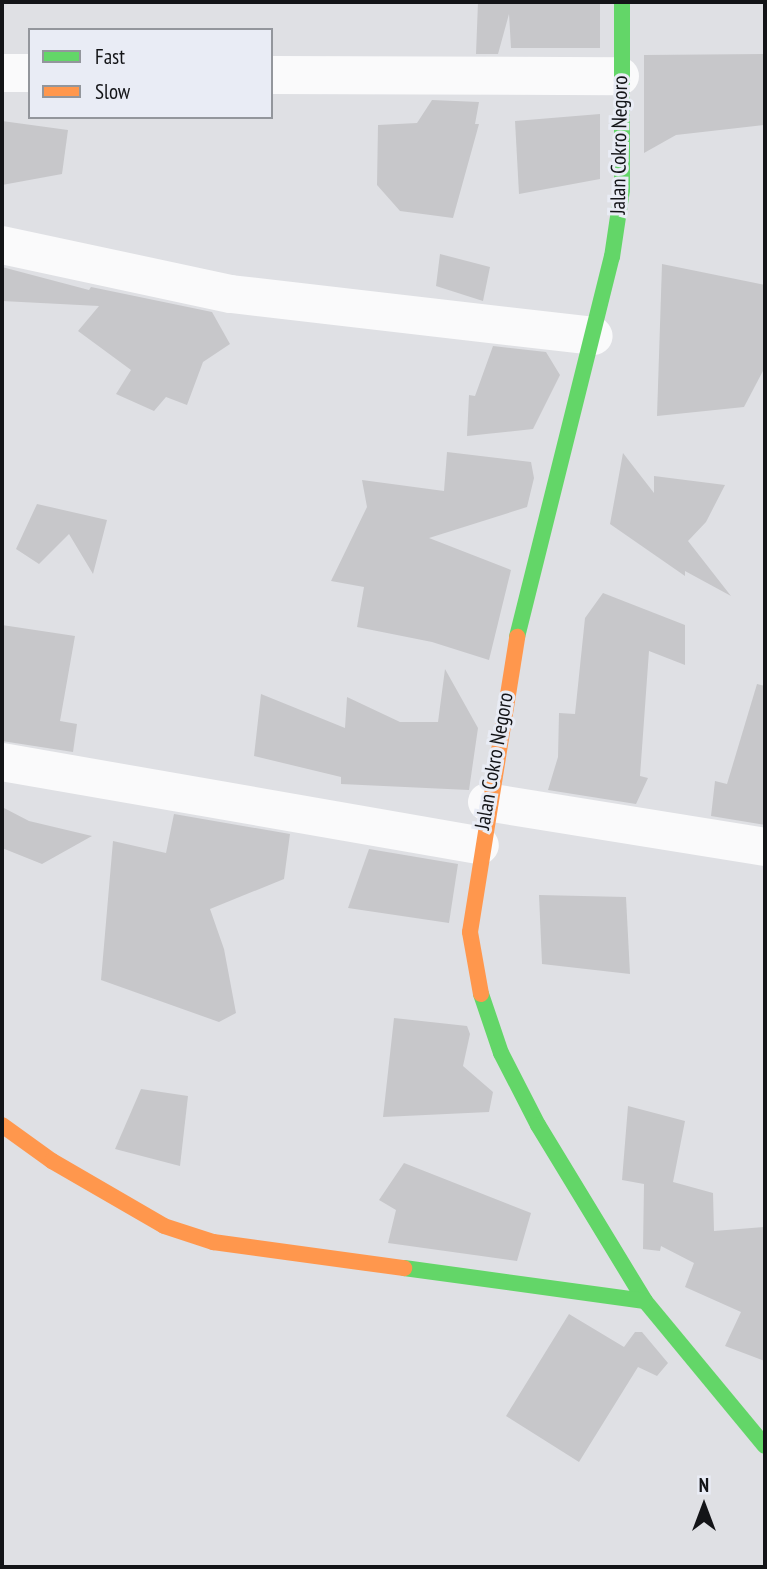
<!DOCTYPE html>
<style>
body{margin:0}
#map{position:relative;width:767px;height:1569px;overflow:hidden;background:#dfe0e4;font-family:"PT Sans Narrow",sans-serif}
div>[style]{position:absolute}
.building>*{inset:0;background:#c7c7ca}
.street>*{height:38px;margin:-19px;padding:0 19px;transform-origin:19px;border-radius:19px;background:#fafafb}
.fast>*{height:16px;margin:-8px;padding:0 8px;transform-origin:8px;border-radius:8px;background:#63d668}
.slow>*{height:16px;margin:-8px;padding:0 8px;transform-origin:8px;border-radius:8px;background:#ff974d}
span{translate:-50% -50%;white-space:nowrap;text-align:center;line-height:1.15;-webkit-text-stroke:6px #e9ecf5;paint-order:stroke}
.street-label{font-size:21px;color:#131417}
.frame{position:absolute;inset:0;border:4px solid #131417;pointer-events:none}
.legend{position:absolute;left:28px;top:28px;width:245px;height:91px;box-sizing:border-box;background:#e9ecf5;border:2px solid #93969c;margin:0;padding:9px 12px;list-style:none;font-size:21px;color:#131417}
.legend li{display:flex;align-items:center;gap:14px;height:35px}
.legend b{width:35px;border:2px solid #93969c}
.north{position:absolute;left:669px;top:1471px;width:70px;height:70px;-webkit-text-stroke:5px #e9ecf5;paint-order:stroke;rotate:0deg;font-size:19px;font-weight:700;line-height:28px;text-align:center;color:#131417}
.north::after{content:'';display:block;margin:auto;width:24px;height:32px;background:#131417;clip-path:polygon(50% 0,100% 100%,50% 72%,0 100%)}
</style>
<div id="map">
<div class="building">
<div style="clip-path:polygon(478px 2px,600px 2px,600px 48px,511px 48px,509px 14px,498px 54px,476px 54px)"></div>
<div style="clip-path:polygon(765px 54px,765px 125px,676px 135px,644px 153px,644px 55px)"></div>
<div style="clip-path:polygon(432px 100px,479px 102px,475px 124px,479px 124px,453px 218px,400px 211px,377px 185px,378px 125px,417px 123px)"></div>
<div style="clip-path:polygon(600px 114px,600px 179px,519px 194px,515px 121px)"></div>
<div style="clip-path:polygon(2px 121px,68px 130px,62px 174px,2px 185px)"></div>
<div style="clip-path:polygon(440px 254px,490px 267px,483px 301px,436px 286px)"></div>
<div style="clip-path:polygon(662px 264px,765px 285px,765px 367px,744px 407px,657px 416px)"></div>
<div style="clip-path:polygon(2px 267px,89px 290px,91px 287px,212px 312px,230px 344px,203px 362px,187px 405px,166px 397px,154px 411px,116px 394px,131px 370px,78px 331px,99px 306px,2px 301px)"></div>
<div style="clip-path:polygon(493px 346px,546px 352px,560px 375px,533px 429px,467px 436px,469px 395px,475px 396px)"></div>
<div style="clip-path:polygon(447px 452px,531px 462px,534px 478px,527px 507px,429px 538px,511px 570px,489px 660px,432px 642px,357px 627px,364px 587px,331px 581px,367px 507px,362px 480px,444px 491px)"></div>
<div style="clip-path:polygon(623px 453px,654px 493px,654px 476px,725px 485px,706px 522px,688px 541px,731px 596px,685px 571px,685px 576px,610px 524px)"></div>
<div style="clip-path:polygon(37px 504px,107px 520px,93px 574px,69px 534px,39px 564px,16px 549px)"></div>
<div style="clip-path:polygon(603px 593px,685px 625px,685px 665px,649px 651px,640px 776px,648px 778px,636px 804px,548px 790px,558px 757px,559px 713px,575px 714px,585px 618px)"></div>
<div style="clip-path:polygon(2px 625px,75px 636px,60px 721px,77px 724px,73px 752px,2px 741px)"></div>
<div style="clip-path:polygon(445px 669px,478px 728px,469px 790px,341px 784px,341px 777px,254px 756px,261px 694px,345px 728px,347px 697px,400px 722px,438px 722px)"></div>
<div style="clip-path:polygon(757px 684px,765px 686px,765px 825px,711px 816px,715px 781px,727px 784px)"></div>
<div style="clip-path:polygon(2px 807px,29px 821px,92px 836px,42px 864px,2px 848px)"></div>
<div style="clip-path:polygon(174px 814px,290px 834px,284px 879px,210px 909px,224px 949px,236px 1013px,219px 1022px,101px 980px,113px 841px,166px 853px)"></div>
<div style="clip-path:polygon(369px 849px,458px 864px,449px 923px,348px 908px)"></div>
<div style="clip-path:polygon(539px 895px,626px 897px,630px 974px,542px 964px)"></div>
<div style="clip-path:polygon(394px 1018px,467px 1026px,470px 1034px,463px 1066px,493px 1092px,489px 1112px,383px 1117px)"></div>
<div style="clip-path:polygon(141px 1089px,188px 1096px,180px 1166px,115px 1149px)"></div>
<div style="clip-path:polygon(628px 1106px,685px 1121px,673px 1182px,713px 1193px,714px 1231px,765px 1227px,765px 1361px,725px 1346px,741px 1312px,685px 1287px,694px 1263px,661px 1246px,660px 1251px,643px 1249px,644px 1184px,622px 1180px)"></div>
<div style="clip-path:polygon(404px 1163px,531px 1213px,517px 1261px,388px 1243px,396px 1210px,379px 1200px)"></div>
<div style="clip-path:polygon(569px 1314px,624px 1347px,635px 1332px,642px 1332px,668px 1363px,657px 1376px,638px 1367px,579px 1462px,506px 1416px)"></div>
</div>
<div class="street">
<div style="left:2px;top:73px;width:28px"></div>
<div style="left:271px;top:75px;width:349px;rotate:0.2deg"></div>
<div style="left:2px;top:245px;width:234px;rotate:12.1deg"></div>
<div style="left:231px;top:294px;width:365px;rotate:6.6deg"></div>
<div style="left:2px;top:762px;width:485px;rotate:9.9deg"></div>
<div style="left:487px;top:802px;width:282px;rotate:9.2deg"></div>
</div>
<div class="fast">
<div style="left:517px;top:637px;width:392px;rotate:-76deg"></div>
<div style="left:612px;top:257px;width:68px;rotate:-81.5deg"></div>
<div style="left:622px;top:190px;width:188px;rotate:-90deg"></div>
<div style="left:481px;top:994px;width:62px;rotate:71.3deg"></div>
<div style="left:501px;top:1053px;width:81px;rotate:62.8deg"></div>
<div style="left:538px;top:1125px;width:206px;rotate:58.7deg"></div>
<div style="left:645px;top:1301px;width:188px;rotate:50.4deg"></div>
<div style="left:404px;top:1268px;width:243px;rotate:7.8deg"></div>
</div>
<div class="slow">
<div style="left:481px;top:994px;width:63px;rotate:-100.1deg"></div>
<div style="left:470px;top:932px;width:299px;rotate:-80.9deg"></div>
<div style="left:2px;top:1125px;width:62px;rotate:35.8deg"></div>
<div style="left:52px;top:1161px;width:129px;rotate:30.1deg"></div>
<div style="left:164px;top:1226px;width:52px;rotate:18.1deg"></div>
<div style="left:213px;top:1242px;width:193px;rotate:7.8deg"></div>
</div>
<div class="street-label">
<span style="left:619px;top:145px;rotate:-89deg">Jalan Cokro Negoro</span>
<span style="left:494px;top:761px;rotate:-80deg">Jalan Cokro Negoro</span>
</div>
<div class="frame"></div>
<ul class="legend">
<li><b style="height:9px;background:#63d668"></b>Fast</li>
<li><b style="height:9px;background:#ff974d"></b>Slow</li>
</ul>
<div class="north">N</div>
</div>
